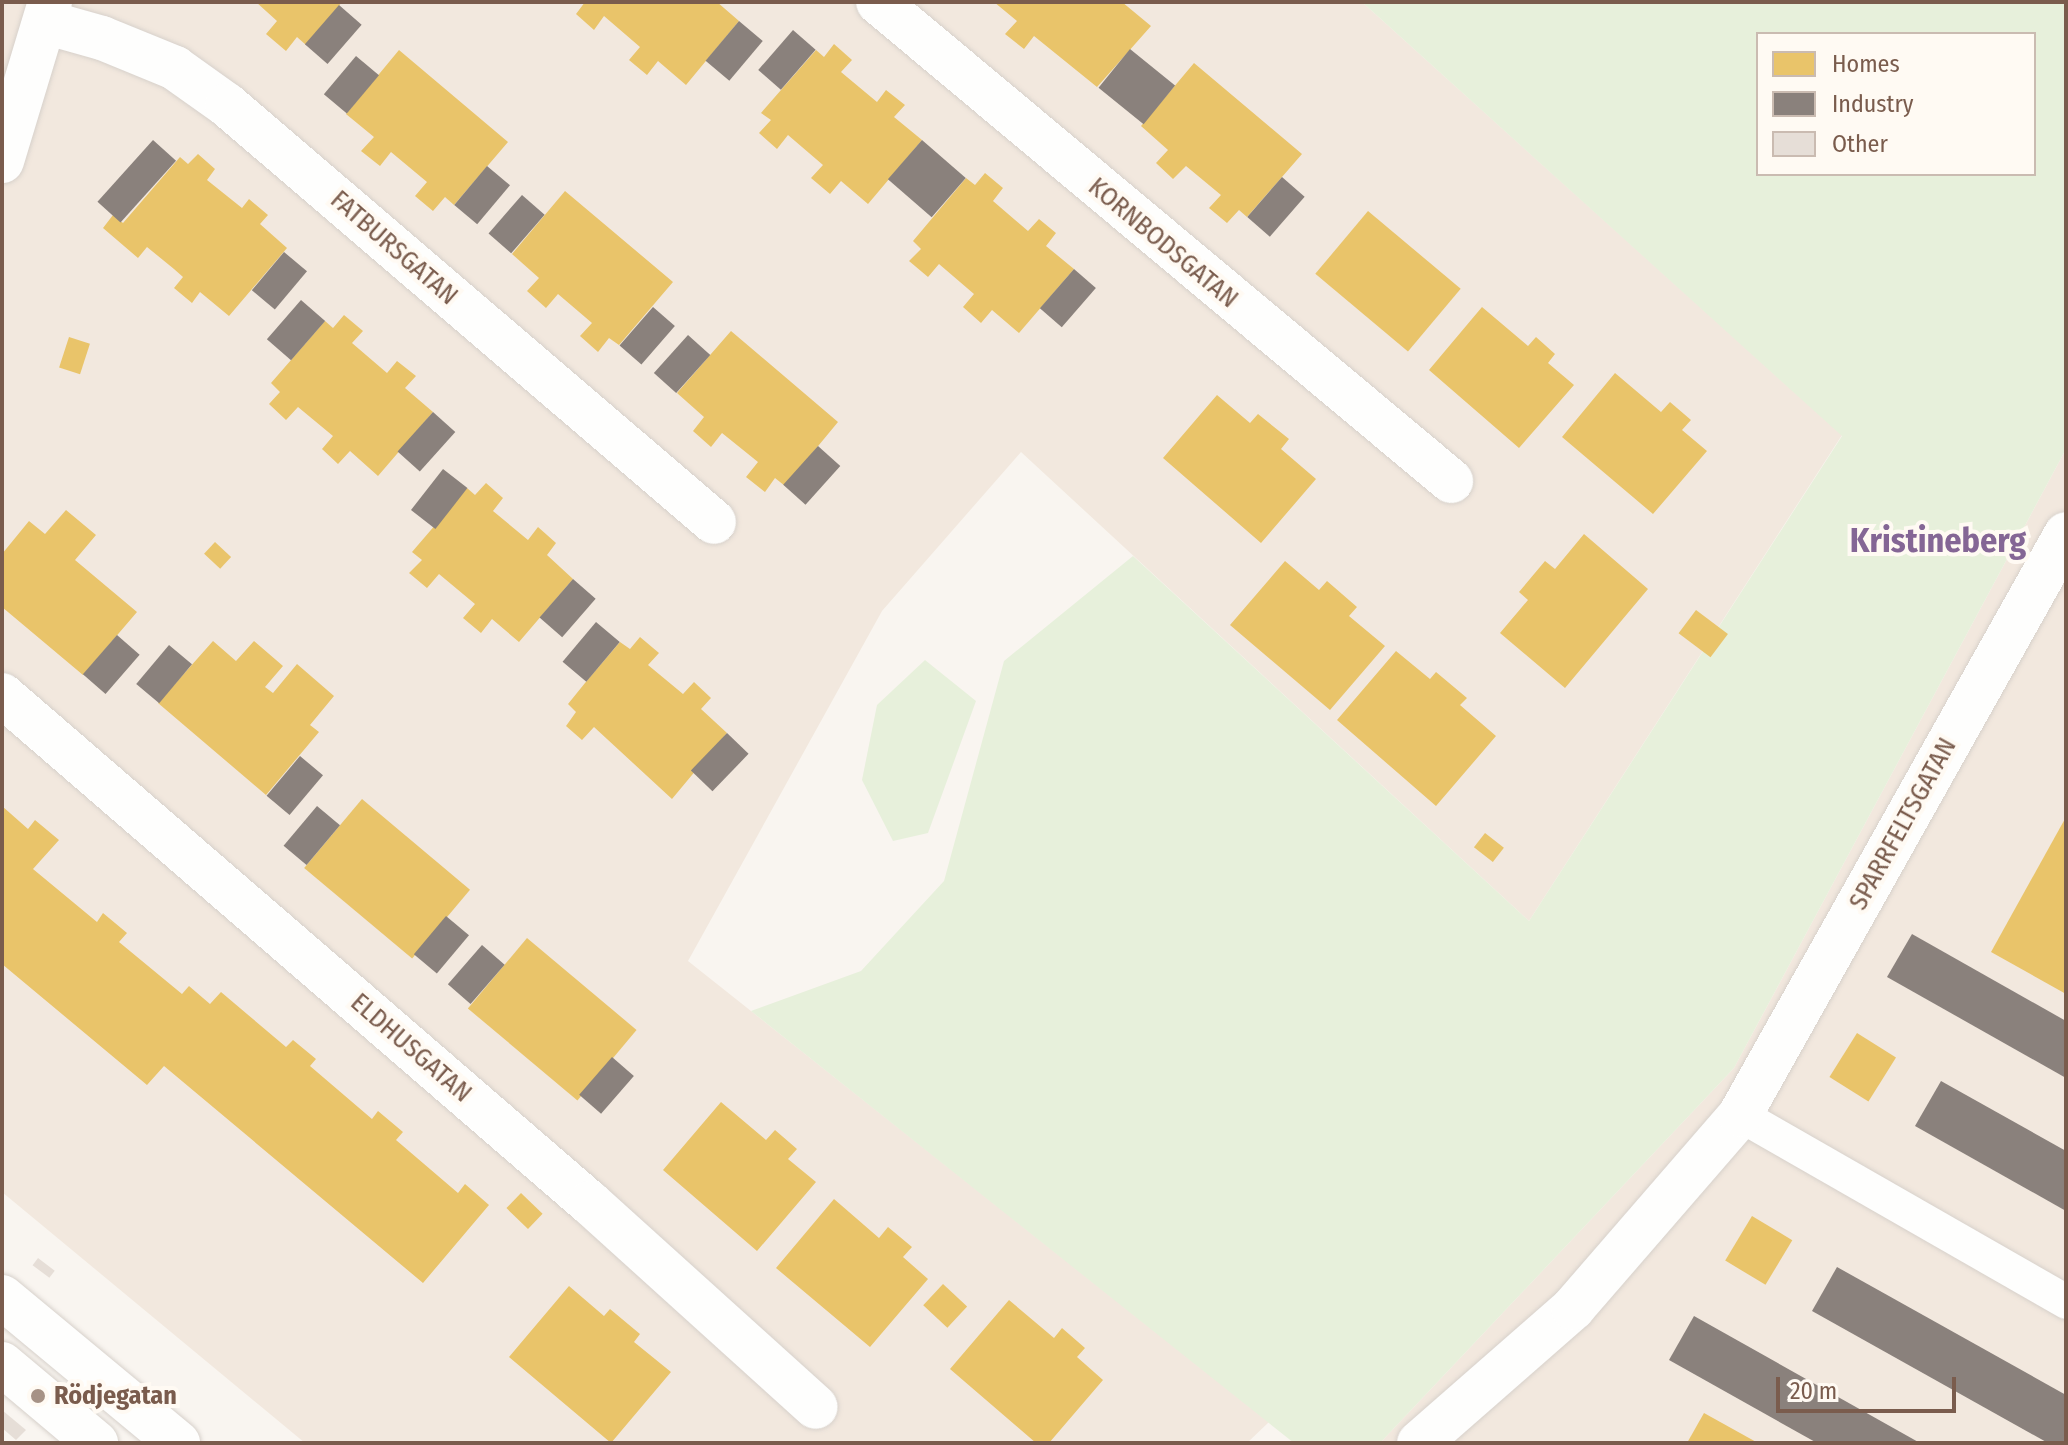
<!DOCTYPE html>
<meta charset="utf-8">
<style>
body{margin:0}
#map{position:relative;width:2068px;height:1445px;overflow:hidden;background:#f9f5f0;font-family:"Fira Sans Condensed",sans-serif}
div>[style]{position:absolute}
.residential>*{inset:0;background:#f2e8de}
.green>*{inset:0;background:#e7f0db}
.homes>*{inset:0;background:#e9c46a;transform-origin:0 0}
.industry>*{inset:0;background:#8a817c;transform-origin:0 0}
.building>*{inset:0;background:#e6ded7;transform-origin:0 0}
.roads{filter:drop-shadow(0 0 2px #d7d1cb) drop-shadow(0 0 2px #d7d1cb)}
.service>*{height:34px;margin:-17px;padding:0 17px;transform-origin:17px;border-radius:17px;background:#fefefd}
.minor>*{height:44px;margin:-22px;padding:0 22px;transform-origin:22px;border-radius:22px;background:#fefefd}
.tertiary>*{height:44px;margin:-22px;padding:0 22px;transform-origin:22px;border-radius:22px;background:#fefefd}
.dots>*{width:22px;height:22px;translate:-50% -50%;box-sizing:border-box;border:4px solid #fffaf3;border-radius:50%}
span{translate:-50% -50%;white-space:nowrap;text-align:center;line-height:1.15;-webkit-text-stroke:8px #fffaf3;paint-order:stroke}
.street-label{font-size:26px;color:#7a5c4d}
.poi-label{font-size:26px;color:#7a5c4d;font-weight:700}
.left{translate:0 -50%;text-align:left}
.district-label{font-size:34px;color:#846695;font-weight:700}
.frame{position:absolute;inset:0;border:4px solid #7a5c4d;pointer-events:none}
.legend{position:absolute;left:1756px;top:32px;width:280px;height:144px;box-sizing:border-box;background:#fffaf3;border:2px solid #cabbb1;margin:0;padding:10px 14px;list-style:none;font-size:24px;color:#7a5c4d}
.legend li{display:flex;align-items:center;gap:16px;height:40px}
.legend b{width:40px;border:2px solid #cabbb1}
.scale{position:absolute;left:1776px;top:1377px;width:180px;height:36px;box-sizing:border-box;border:4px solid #7a5c4d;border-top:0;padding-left:10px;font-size:24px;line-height:28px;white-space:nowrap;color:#7a5c4d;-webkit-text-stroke:6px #fffaf3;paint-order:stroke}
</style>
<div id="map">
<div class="residential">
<div style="clip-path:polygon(2px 2px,1362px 2px,1842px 435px,1529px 921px,1021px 452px,882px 611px,688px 961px,1269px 1422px,1247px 1443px,305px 1443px,2px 1192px)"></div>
<div style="clip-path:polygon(2066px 449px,2066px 1443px,1380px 1443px,1734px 1068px)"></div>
</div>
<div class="green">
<div style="clip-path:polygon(evenodd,1362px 2px,2066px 2px,2066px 449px,1734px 1068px,1380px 1443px,1294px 1443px,751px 1011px,861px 971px,944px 881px,1004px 661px,1133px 556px,1529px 921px,1842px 436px,1362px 2px,1758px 34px,2034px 34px,2034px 174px,1758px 174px,1758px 34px)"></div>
<div style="clip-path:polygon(925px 660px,976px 701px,928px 833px,893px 841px,862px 780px,877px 705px)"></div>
</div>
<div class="homes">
<div style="clip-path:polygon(256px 2px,342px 2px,306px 45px,297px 37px,286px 51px,266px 34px,277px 21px)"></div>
<div style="clip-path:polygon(585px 2px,717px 2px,739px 21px,686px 85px,658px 61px,647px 75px,629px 60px,640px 47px,604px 16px,594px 30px,576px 14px)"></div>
<div style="clip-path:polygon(994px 2px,1122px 2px,1151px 26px,1097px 87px,1034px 36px,1024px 49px,1005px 34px,1017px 21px)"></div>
<div style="clip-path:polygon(834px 44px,852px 60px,841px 72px,877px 102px,886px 90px,905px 105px,894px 117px,922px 140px,868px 204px,841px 181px,830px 194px,811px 178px,823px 165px,788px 135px,777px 149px,759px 133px,771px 120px,761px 113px,816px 50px,824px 57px)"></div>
<div style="clip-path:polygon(399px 50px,508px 142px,454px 205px,445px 197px,433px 211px,415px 196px,427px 182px,391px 152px,380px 166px,361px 151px,374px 137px,346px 114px)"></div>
<div style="clip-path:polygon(1194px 63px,1302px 154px,1247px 217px,1239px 210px,1227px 223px,1209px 208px,1221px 195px,1186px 166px,1173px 179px,1156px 163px,1168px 150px,1141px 126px)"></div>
<div style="clip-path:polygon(198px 154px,215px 169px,207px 180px,242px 208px,249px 199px,268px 215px,260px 224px,287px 248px,229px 316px,200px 292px,192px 303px,174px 288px,183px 277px,174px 269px,147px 247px,138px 258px,103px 228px,113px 215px,123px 223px,180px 157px,188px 164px)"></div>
<div style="clip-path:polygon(985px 173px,1003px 188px,993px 201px,1028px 231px,1039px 219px,1056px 233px,1046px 246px,1074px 269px,1019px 333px,992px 310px,981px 323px,963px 307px,974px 294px,939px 264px,928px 277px,909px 261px,921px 249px,913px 241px,966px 178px,975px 185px)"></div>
<div style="clip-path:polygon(565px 191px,673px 282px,619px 345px,609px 338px,598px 352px,580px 336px,592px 323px,558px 294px,546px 308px,527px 291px,539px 278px,512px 254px)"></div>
<div style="left:1368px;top:211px;width:121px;height:82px;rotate:40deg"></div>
<div style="clip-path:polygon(1482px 307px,1528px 346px,1536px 337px,1555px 354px,1548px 363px,1574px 385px,1519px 448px,1429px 370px)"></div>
<div style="clip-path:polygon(344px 315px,363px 331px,352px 343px,387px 373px,397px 361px,416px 376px,405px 388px,433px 412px,378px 476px,350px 451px,338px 464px,322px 449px,333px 436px,298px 407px,286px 420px,269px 404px,280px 392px,271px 383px,325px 321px,333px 328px)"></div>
<div style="clip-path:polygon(731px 331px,838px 422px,785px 486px,775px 478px,765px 492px,746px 477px,758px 462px,722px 433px,711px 447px,693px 431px,704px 417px,677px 393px)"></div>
<div style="left:69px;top:337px;width:22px;height:32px;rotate:18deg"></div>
<div style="clip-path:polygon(1615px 373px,1661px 412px,1670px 402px,1691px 420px,1682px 430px,1707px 451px,1653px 514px,1562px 437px)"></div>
<div style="clip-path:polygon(1217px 395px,1250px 423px,1258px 414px,1289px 439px,1281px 449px,1316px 479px,1261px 543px,1163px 458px)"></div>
<div style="clip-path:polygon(486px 483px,503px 498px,493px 511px,528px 540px,538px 527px,556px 543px,547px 555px,573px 579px,519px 642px,492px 619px,481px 633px,463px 618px,475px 604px,439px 574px,427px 588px,409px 573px,422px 560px,412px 552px,467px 488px,475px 495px)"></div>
<div style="clip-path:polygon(66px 510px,96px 535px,75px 560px,137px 612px,83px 675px,2px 607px,2px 554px,29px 521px,45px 534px)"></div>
<div style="clip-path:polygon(1584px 534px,1648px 589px,1565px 688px,1500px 633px,1528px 600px,1519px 592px,1545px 561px,1555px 569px)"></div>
<div style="left:215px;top:542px;width:22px;height:16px;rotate:43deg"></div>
<div style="clip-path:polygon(1285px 561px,1319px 590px,1327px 581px,1357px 607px,1349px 616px,1385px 646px,1330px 710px,1230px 625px)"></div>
<div style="left:1696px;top:610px;width:40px;height:29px;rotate:37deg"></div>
<div style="clip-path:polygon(640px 637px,659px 653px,648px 665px,683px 694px,694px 682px,711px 698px,701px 709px,727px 733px,672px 799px,594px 727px,582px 740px,566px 726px,576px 712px,568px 704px,585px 683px,620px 642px,630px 649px)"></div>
<div style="clip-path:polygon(213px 641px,236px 661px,254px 641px,283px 666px,265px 687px,273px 693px,297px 664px,334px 696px,310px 725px,319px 732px,266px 795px,158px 703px)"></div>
<div style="clip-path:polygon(1396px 651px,1430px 679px,1436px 672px,1467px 698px,1460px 705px,1496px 736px,1436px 806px,1337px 720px)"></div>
<div style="left:362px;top:799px;width:141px;height:90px;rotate:40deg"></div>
<div style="clip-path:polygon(2px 806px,28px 829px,35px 820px,59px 840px,33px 869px,97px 922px,103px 913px,127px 933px,119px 942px,182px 994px,189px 986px,210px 1004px,221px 992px,286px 1047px,293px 1040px,316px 1059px,310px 1066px,372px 1119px,378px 1111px,403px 1132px,396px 1140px,458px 1193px,465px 1184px,489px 1205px,423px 1283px,164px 1066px,147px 1085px,2px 964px)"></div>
<div style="clip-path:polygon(2066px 817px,2066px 994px,1991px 952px)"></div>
<div style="left:1485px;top:833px;width:24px;height:18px;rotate:38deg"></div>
<div style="left:527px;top:938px;width:143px;height:92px;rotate:40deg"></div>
<div style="left:1857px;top:1033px;width:46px;height:52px;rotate:32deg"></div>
<div style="clip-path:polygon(721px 1102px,766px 1140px,775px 1130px,797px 1149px,788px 1159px,816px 1182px,757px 1251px,663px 1170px)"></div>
<div style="left:521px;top:1193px;width:30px;height:21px;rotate:44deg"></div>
<div style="clip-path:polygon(834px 1199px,879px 1238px,888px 1227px,912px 1247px,903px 1257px,928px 1279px,870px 1347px,776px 1268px)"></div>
<div style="left:1752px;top:1216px;width:47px;height:52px;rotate:31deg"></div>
<div style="left:943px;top:1284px;width:33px;height:29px;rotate:43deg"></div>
<div style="clip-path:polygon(569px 1286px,604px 1316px,610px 1309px,640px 1334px,634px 1342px,671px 1372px,611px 1443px,509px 1357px)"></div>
<div style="clip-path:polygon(1009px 1300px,1054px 1338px,1062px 1328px,1085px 1348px,1077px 1357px,1103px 1380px,1049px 1443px,1036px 1443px,950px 1369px)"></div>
<div style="clip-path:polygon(1704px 1413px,1758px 1443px,1687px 1443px)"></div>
</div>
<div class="industry">
<div style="left:339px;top:5px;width:30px;height:52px;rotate:41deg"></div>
<div style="left:739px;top:21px;width:31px;height:52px;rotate:40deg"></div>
<div style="left:793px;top:30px;width:30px;height:53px;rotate:41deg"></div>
<div style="left:1130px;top:49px;width:58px;height:50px;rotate:39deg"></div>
<div style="left:356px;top:56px;width:30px;height:50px;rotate:40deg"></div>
<div style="left:153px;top:140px;width:31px;height:83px;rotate:42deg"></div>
<div style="left:922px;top:140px;width:58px;height:52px;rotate:41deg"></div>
<div style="left:487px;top:166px;width:30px;height:51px;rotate:40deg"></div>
<div style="left:1282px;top:177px;width:30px;height:53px;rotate:41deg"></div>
<div style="left:522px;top:195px;width:30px;height:51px;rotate:41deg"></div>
<div style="left:284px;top:252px;width:30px;height:50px;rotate:40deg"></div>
<div style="left:1074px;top:269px;width:29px;height:52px;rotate:41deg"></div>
<div style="left:301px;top:300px;width:32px;height:52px;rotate:41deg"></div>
<div style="left:653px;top:307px;width:29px;height:51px;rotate:41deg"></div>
<div style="left:688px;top:335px;width:30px;height:51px;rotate:42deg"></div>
<div style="left:433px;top:412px;width:30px;height:53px;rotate:42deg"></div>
<div style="left:818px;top:446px;width:30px;height:52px;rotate:42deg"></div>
<div style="left:443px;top:469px;width:31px;height:52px;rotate:38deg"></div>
<div style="left:573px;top:579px;width:30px;height:51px;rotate:41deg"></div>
<div style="left:596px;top:622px;width:31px;height:52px;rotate:40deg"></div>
<div style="left:117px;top:635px;width:30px;height:52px;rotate:41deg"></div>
<div style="left:169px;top:645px;width:30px;height:51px;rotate:40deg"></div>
<div style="left:727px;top:733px;width:30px;height:52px;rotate:44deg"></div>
<div style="left:300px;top:756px;width:30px;height:52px;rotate:40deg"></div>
<div style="left:317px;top:806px;width:30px;height:52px;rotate:40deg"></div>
<div style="left:446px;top:916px;width:30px;height:50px;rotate:40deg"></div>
<div style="clip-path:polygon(1912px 934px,2066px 1021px,2066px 1078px,1887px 977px)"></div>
<div style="left:482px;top:945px;width:30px;height:52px;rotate:41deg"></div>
<div style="left:612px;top:1057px;width:29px;height:50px;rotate:41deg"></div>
<div style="clip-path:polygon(1941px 1081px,2066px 1151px,2066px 1211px,1915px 1126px)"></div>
<div style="clip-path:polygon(1837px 1267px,2066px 1395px,2066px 1443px,2048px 1443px,1812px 1311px)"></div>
<div style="clip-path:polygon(1694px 1316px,1920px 1443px,1817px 1443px,1669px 1360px)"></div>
</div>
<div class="building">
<div style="left:38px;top:1258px;width:21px;height:9px;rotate:37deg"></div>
<div style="clip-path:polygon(2px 1410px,26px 1430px,16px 1440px,2px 1428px)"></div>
</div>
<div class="roads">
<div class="service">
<div style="left:1740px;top:1115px;width:376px;rotate:29.8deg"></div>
</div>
<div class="minor">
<div style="left:878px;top:2px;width:747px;rotate:39.89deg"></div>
<div style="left:45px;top:22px;width:59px;rotate:15.7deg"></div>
<div style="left:102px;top:38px;width:79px;rotate:22.3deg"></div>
<div style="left:175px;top:68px;width:64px;rotate:35.4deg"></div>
<div style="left:227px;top:105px;width:641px;rotate:40.57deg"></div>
<div style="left:2px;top:161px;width:166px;rotate:-73.2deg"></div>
<div style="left:2px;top:695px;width:777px;rotate:40.83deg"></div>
<div style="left:590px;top:1203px;width:304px;rotate:42.1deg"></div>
<div style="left:1419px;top:1443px;width:205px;rotate:-41.2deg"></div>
<div style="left:1573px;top:1308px;width:255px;rotate:-49.1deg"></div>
<div style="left:1740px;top:1115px;width:666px;rotate:-60.7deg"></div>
</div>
<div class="tertiary">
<div style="left:2px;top:1297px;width:229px;rotate:39.7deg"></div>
<div style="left:2px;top:1364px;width:123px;rotate:40deg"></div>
</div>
</div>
<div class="dots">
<div style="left:38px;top:1396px;background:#a69286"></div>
</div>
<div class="street-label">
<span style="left:1163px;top:243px;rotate:40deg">KORNBODSGATAN</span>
<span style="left:394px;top:248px;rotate:41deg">FATBURSGATAN</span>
<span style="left:1903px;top:824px;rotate:-61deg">SPARRFELTSGATAN</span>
<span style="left:411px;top:1048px;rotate:41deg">ELDHUSGATAN</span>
</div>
<div class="poi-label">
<span class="left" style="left:54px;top:1396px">Rödjegatan</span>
</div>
<div class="district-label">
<span style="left:1938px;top:541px">Kristineberg</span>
</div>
<div class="frame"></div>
<ul class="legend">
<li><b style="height:22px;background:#e9c46a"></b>Homes</li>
<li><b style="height:22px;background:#8a817c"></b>Industry</li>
<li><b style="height:22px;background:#e6ded7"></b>Other</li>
</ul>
<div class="scale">20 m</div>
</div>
